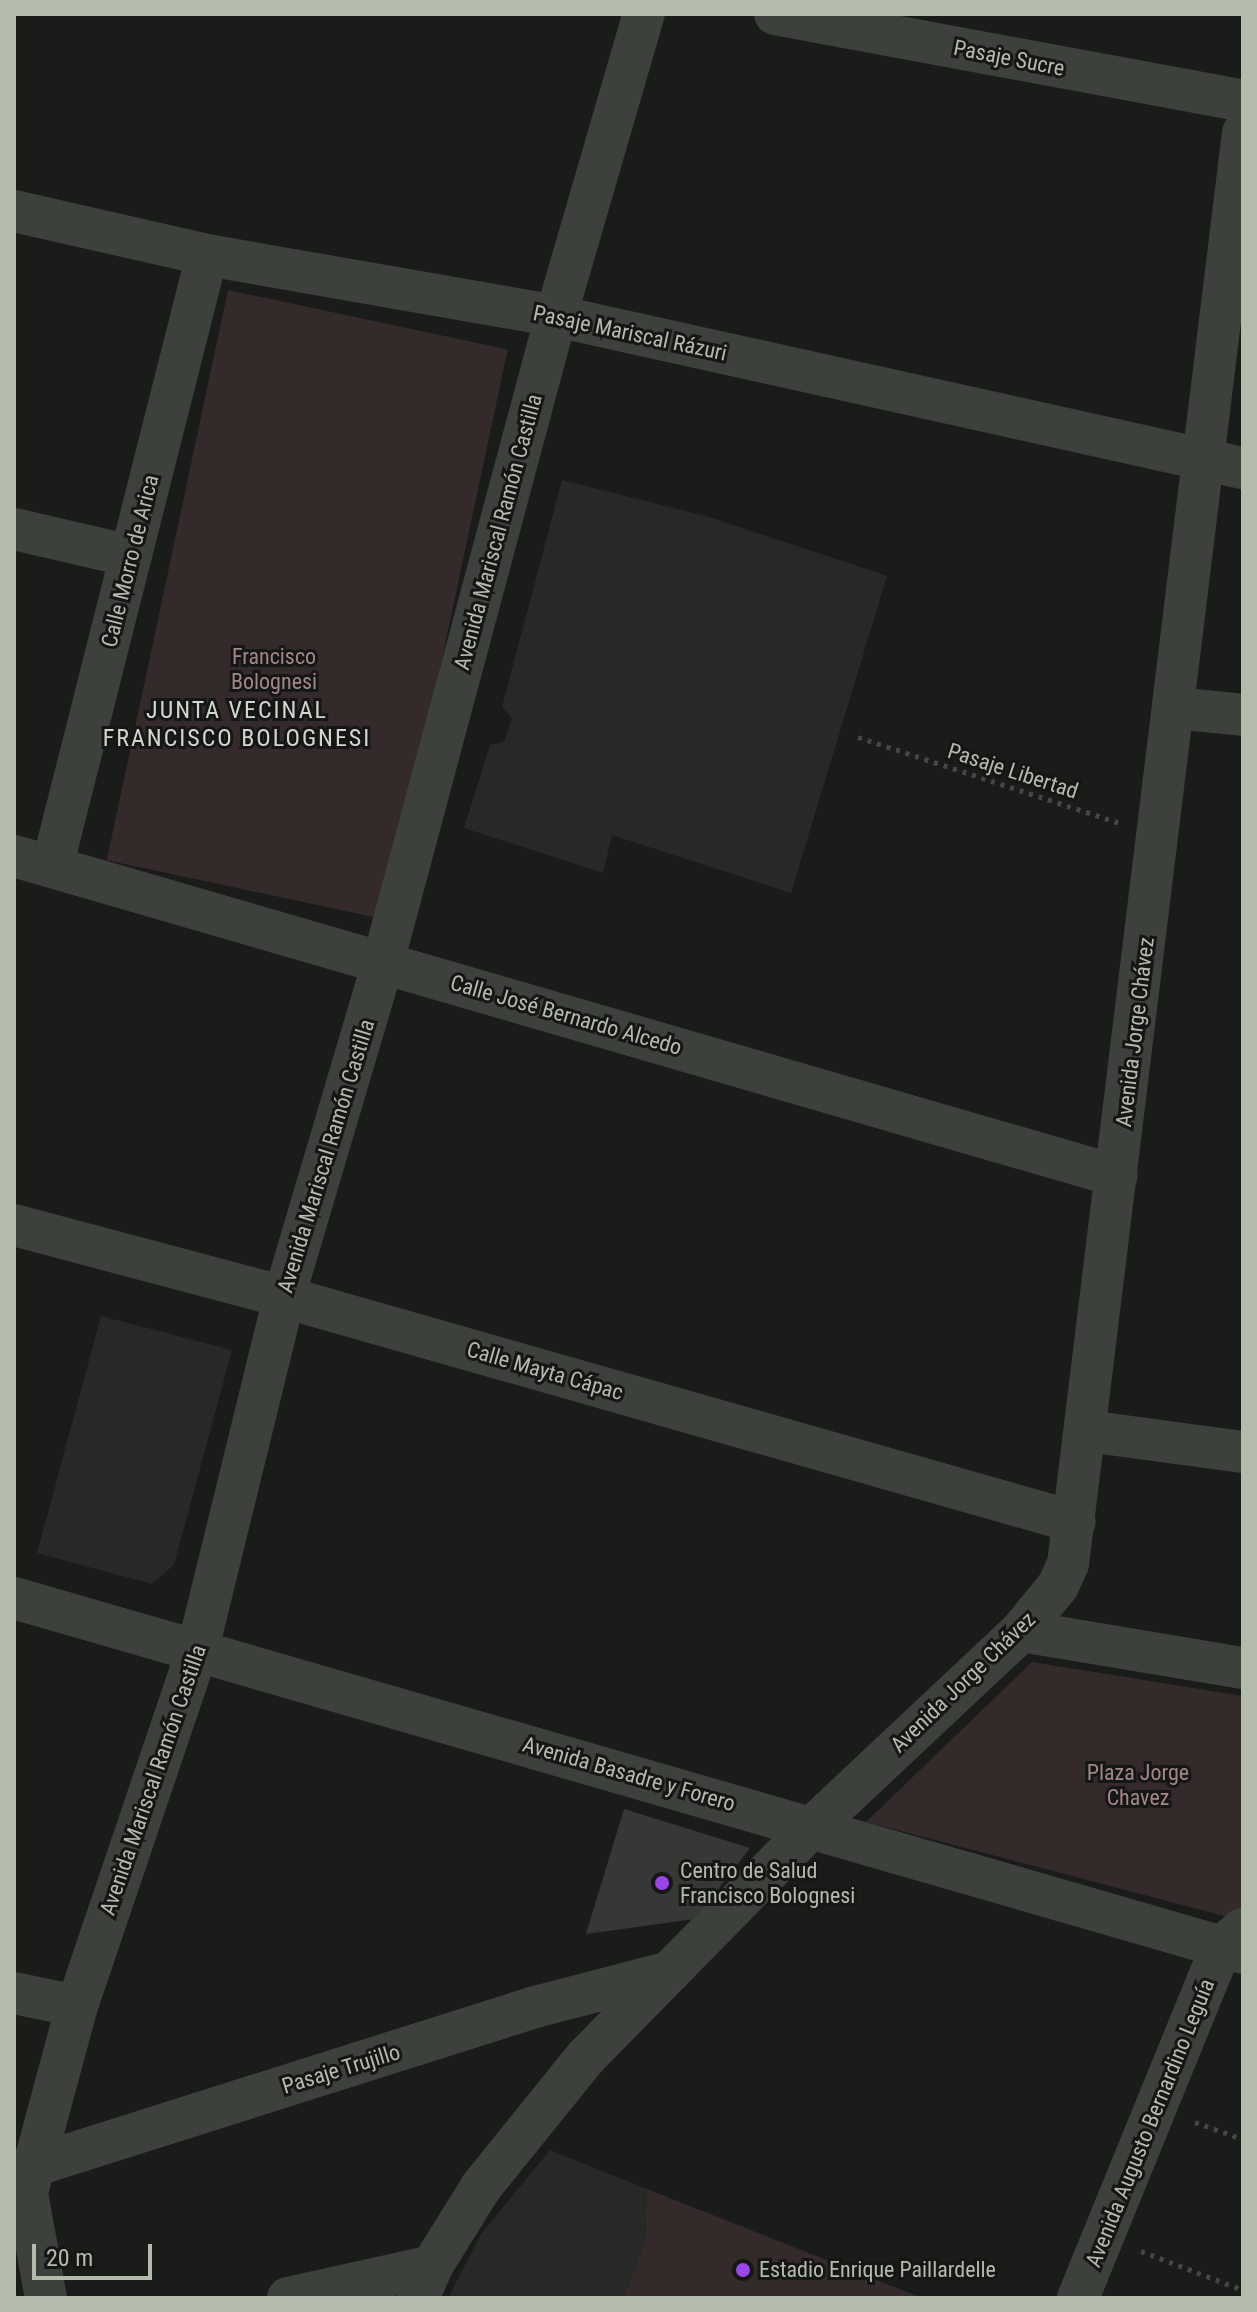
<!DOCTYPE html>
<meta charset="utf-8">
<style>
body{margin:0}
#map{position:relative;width:1257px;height:2312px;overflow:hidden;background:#1a1c1a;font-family:"Roboto Condensed",sans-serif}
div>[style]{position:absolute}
.built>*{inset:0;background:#262926}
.green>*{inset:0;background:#342a2a;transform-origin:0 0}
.building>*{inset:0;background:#363835}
.path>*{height:5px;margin-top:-2.5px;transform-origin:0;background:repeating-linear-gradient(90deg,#444841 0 4px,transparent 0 10px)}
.minor>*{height:42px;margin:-21px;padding:0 21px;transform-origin:21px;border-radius:21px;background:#3d413b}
.dots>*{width:22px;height:22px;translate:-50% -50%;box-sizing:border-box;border:4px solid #151715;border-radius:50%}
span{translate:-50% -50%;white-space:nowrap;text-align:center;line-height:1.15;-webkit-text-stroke:6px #151715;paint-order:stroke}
.street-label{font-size:22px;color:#b3bbad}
.park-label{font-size:22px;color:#a58688}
.poi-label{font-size:22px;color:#b3bbad}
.left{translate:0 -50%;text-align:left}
.neighbourhood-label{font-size:24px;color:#d2d7ce;letter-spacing:2px}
.frame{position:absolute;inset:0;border:16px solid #b3bbad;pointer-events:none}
.scale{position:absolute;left:32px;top:2244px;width:120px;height:36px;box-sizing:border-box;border:4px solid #b3bbad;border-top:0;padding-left:10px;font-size:24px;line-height:28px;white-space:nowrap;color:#b3bbad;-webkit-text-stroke:6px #151715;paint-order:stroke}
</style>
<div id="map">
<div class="built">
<div style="clip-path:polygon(562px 480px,709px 517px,887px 576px,791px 893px,612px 835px,603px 873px,464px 828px,490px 745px,504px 742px,512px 718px,502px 707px)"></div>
<div style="clip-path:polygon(101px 1316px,232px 1350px,174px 1565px,152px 1584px,37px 1553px)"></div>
<div style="clip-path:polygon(550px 2150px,647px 2189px,645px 2242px,623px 2298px,448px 2298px,481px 2234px)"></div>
</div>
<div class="green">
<div style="left:228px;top:290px;width:286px;height:583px;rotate:12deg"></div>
<div style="clip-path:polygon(1032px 1662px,1243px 1696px,1243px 1908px,1232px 1918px,866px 1822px)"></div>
<div style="clip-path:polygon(647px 2189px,922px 2298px,623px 2298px,645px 2242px)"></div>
</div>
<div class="building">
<div style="clip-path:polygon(624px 1809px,750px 1848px,695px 1919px,586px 1934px)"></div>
</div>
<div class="path">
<div style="left:858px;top:737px;width:276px;rotate:18.2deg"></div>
<div style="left:1195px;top:2122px;width:51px;rotate:19.5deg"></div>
<div style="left:1141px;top:2251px;width:109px;rotate:20.9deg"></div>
</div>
<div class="minor">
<div style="left:775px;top:14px;width:476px;rotate:10.5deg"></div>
<div style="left:14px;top:211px;width:198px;rotate:12.8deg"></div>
<div style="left:207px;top:255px;width:354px;rotate:9.9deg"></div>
<div style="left:556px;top:316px;width:704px;rotate:12.48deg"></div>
<div style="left:14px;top:529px;width:120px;rotate:13deg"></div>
<div style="left:1174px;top:708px;width:69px;rotate:5.8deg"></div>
<div style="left:14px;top:856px;width:1148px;rotate:16.18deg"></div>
<div style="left:52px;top:867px;width:631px;rotate:-75.79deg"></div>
<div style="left:14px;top:1225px;width:279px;rotate:14.9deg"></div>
<div style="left:284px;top:1297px;width:822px;rotate:15.88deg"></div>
<div style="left:1087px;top:1431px;width:157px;rotate:7.7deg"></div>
<div style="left:14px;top:1598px;width:1279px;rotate:16.11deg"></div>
<div style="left:1021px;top:1631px;width:225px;rotate:9.5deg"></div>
<div style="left:14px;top:1993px;width:64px;rotate:11.7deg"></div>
<div style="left:14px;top:2172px;width:547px;rotate:-17.57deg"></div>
<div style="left:535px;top:2007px;width:139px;rotate:-14.5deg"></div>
<div style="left:46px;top:2298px;width:107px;rotate:-100.3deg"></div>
<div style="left:27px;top:2193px;width:29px;rotate:-76deg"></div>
<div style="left:34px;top:2165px;width:165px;rotate:-74.9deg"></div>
<div style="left:77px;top:2006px;width:378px;rotate:-71.3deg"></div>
<div style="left:198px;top:1648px;width:361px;rotate:-76.2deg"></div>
<div style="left:284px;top:1297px;width:349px;rotate:-73.5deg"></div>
<div style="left:383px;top:962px;width:669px;rotate:-75.01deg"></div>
<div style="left:556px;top:316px;width:315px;rotate:-73.8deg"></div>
<div style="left:288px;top:2298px;width:148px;rotate:-12.5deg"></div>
<div style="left:418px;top:2298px;width:35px;rotate:-66deg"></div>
<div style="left:432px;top:2266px;width:93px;rotate:-58.2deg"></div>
<div style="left:481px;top:2187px;width:167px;rotate:-51.1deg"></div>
<div style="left:586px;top:2057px;width:313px;rotate:-45.5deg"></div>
<div style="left:805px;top:1834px;width:296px;rotate:-43.2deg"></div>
<div style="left:1021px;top:1631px;width:58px;rotate:-50.6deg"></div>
<div style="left:1058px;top:1586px;width:24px;rotate:-66deg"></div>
<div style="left:1068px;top:1564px;width:1442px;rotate:-83.03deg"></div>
<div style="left:1078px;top:2298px;width:378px;rotate:-67.8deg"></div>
<div style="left:1221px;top:1948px;width:28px;rotate:-42deg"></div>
</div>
<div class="dots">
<div style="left:662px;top:1883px;background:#9a45e9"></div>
<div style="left:743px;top:2270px;background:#9a45e9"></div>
</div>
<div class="street-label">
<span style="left:1009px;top:58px;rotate:11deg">Pasaje Sucre</span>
<span style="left:630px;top:333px;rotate:12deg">Pasaje Mariscal Rázuri</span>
<span style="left:498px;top:532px;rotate:-75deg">Avenida Mariscal Ramón Castilla</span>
<span style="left:130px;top:561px;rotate:-76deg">Calle Morro de Arica</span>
<span style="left:1013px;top:771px;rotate:18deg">Pasaje Libertad</span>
<span style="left:566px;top:1015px;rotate:16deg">Calle José Bernardo Alcedo</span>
<span style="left:1135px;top:1032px;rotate:-83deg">Avenida Jorge Chávez</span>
<span style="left:326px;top:1156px;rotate:-73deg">Avenida Mariscal Ramón Castilla</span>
<span style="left:545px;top:1371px;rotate:16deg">Calle Mayta Cápac</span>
<span style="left:963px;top:1682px;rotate:-44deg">Avenida Jorge Chávez</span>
<span style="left:629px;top:1774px;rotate:16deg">Avenida Basadre y Forero</span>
<span style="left:153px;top:1780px;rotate:-71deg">Avenida Mariscal Ramón Castilla</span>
<span style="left:341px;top:2069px;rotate:-17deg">Pasaje Trujillo</span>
<span style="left:1150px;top:2123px;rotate:-68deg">Avenida Augusto Bernardino Leguía</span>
</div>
<div class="park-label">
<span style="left:274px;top:669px">Francisco<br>Bolognesi</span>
<span style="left:1138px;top:1785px">Plaza Jorge<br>Chavez</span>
</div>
<div class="poi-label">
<span class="left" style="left:680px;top:1883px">Centro de Salud<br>Francisco Bolognesi</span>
<span class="left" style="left:759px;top:2270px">Estadio Enrique Paillardelle</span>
</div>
<div class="neighbourhood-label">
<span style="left:237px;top:725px">JUNTA VECINAL<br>FRANCISCO BOLOGNESI</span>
</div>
<div class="frame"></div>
<div class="scale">20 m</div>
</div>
